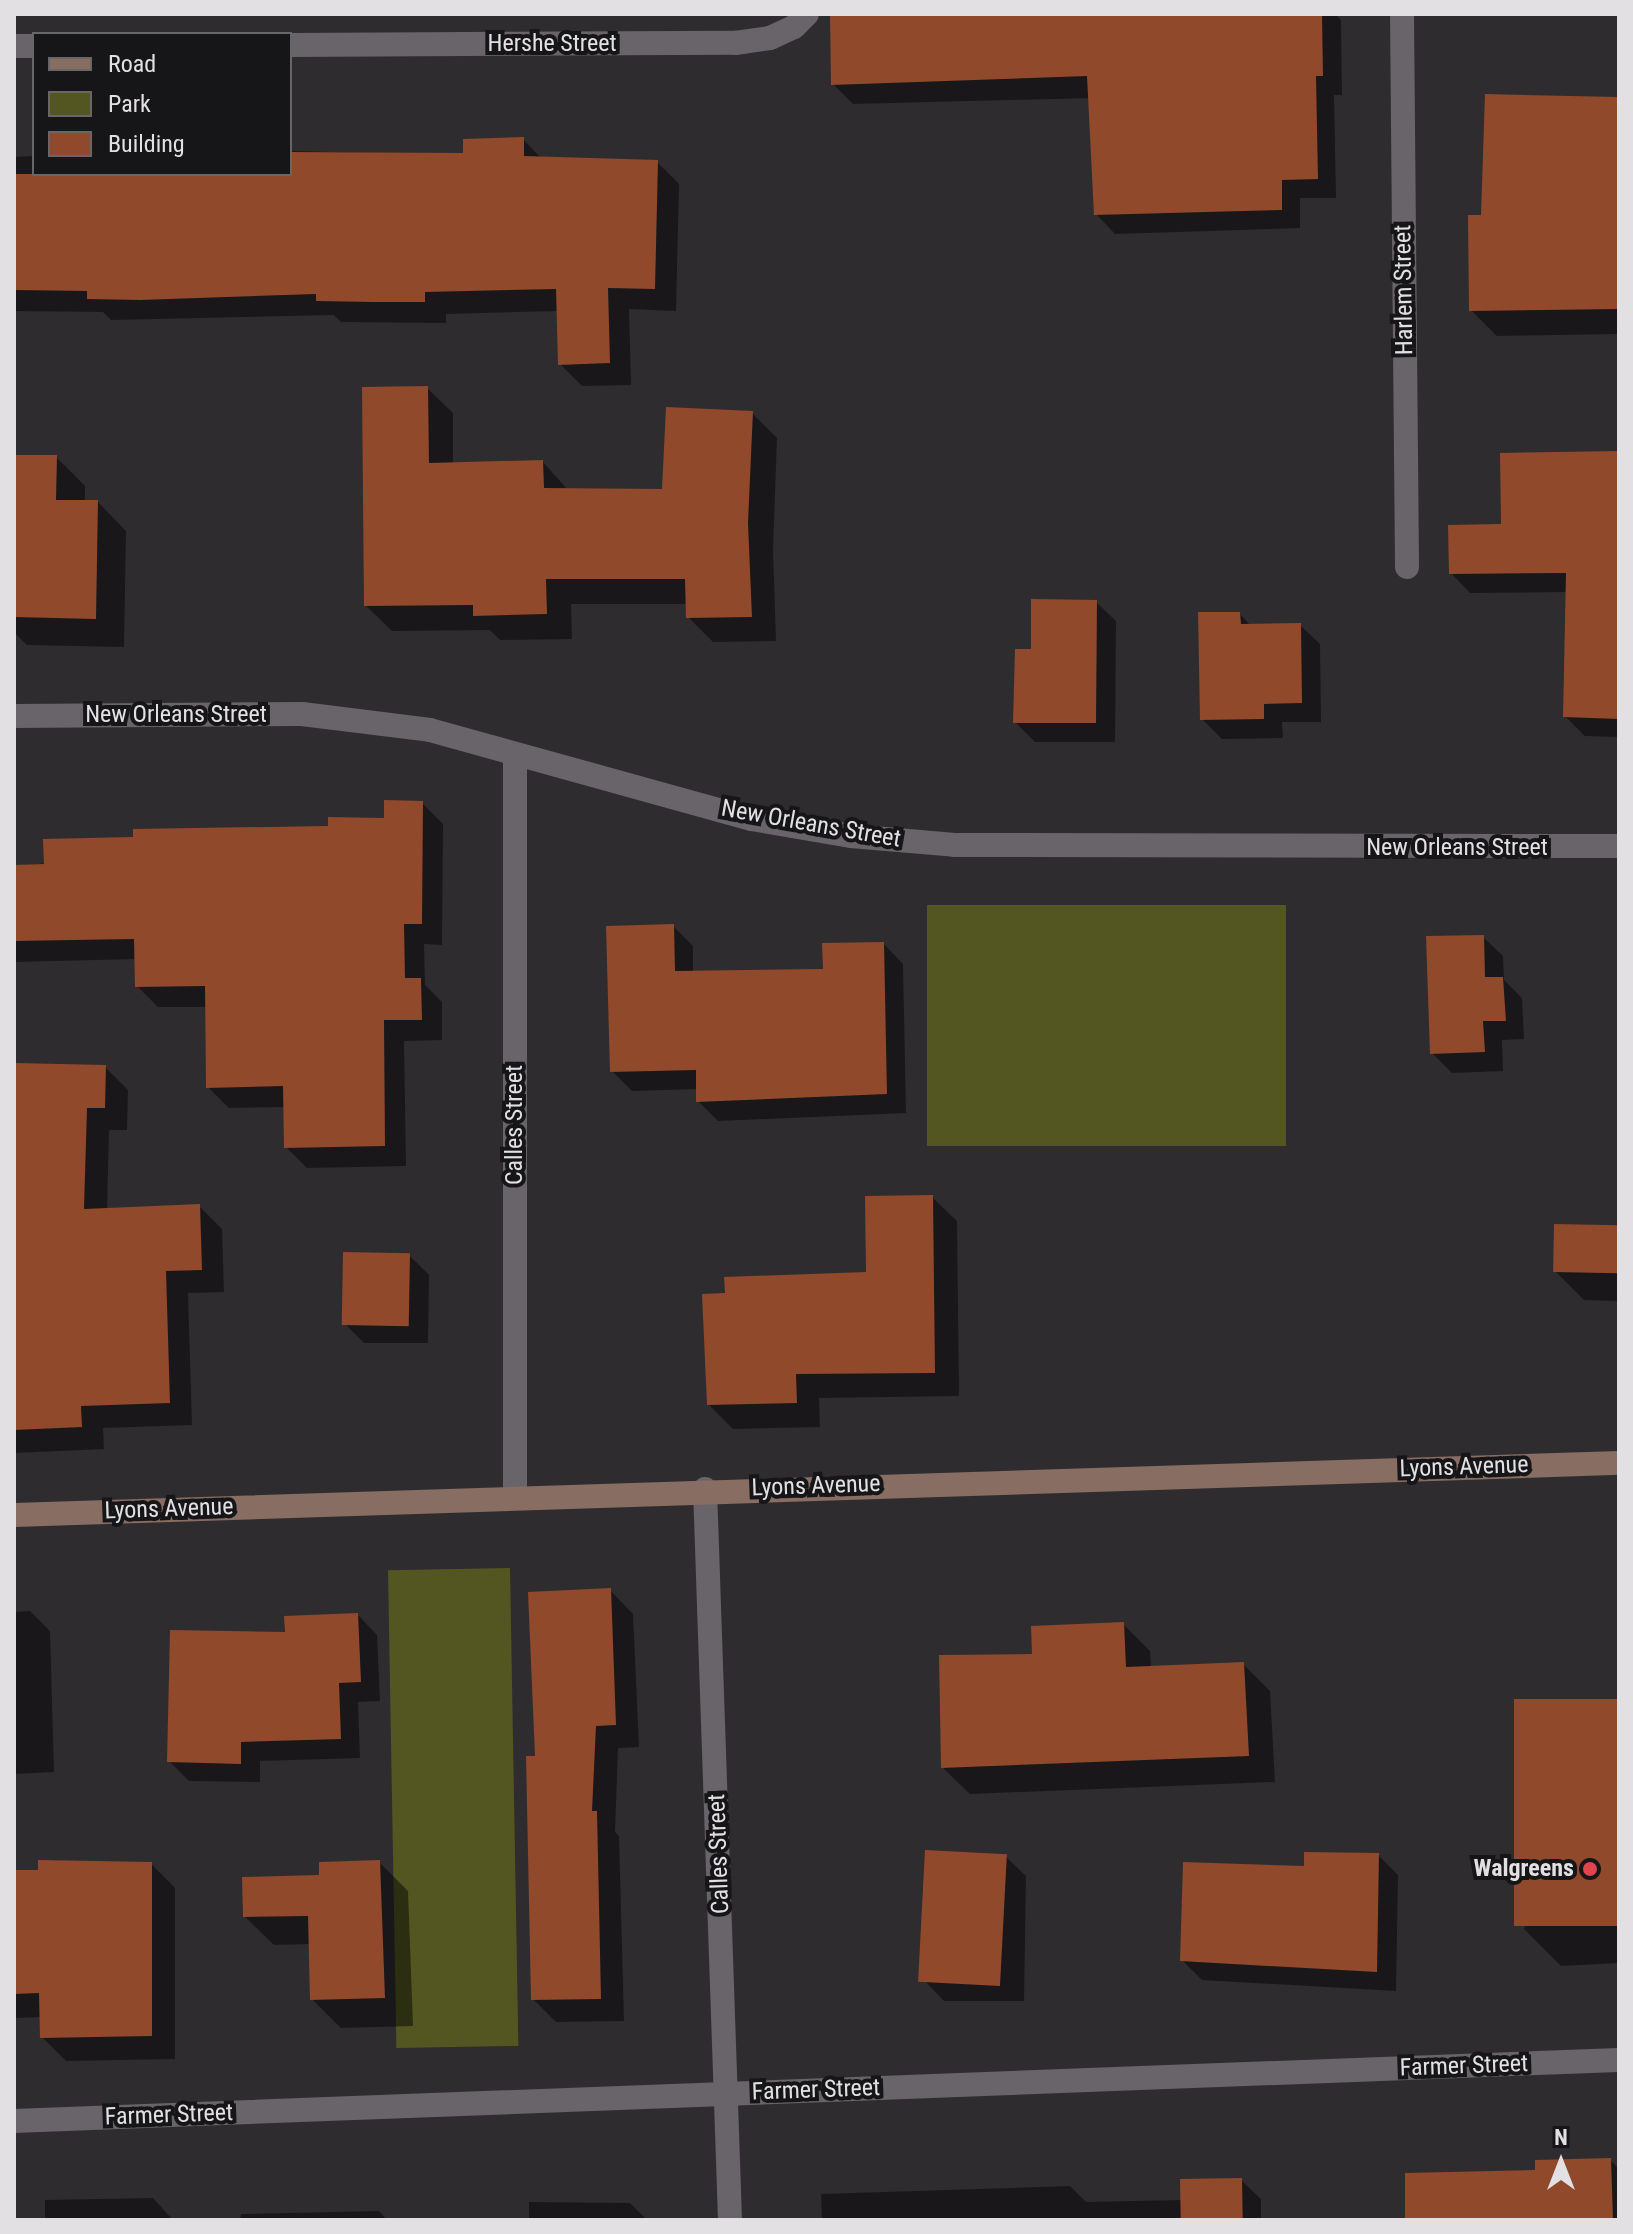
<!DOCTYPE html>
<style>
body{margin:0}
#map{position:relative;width:1633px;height:2234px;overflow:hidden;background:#2f2c30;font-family:"Roboto Condensed",sans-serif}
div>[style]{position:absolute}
.green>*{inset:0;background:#545621;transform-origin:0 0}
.shadow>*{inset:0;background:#0007}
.building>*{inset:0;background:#90492b;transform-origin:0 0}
.street>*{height:24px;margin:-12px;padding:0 12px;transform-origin:12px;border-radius:12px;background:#686469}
.secondary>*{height:24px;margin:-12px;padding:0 12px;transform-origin:12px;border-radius:12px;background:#886d62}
.dots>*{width:22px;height:22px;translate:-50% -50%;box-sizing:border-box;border:4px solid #161517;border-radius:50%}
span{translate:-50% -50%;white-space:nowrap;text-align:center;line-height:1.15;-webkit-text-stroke:8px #161517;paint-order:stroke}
.street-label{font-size:24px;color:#e2e0e3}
.poi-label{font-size:24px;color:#e2e0e3;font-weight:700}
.right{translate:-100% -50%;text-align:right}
.frame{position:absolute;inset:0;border:16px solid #e2e0e3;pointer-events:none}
.legend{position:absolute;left:32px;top:32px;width:260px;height:144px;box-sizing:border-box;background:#161517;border:2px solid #686669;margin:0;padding:10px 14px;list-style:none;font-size:24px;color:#e2e0e3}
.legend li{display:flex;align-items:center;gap:16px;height:40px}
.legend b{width:40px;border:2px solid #686669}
.north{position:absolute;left:1521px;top:2122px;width:80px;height:80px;-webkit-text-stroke:6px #161517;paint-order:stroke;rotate:0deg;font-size:22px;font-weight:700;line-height:32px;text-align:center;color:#e2e0e3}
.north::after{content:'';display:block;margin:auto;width:28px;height:36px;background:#e2e0e3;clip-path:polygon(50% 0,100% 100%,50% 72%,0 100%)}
</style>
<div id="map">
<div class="green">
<div style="left:1286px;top:905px;width:241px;height:359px;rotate:90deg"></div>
<div style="left:510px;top:1568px;width:478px;height:122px;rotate:89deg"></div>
</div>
<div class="shadow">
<div style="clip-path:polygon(832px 14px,1335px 14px,1341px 20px,1342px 95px,1334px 95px,1336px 198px,1300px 198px,1300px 228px,1115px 234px,1096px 214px,1092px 98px,853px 104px,833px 84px)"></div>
<div style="clip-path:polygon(1617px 99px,1619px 334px,1497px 336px,1471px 310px)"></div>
<div style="clip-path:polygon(523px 139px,542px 159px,657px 162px,679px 184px,676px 311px,629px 309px,631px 385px,582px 386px,560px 364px,558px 311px,446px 314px,446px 323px,341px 322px,334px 315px,111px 320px,103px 312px,14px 311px,14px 157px,34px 156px,34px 174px,290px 174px,290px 151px,465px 155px)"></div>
<div style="clip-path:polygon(427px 388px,453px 413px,453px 464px,543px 462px,568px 490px,664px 491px,752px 413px,777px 438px,773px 550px,776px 641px,713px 642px,688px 617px,688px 604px,571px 604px,572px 639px,500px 640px,490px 630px,392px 631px,366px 606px)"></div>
<div style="clip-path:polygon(1619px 454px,1619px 737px,1585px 736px,1565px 716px,1568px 592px,1470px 593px,1451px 573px,1503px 526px)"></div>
<div style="clip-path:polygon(14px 457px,56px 457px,85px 486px,85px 502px,98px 502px,126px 531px,124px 647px,27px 645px,14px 632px)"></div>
<div style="clip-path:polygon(1096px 602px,1116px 621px,1115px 742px,1035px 742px,1015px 722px,1033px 652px)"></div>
<div style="clip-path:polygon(1240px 614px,1251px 626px,1300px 625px,1320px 644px,1321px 722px,1282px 722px,1283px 738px,1222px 739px,1202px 719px)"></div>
<div style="clip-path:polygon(422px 803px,443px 824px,442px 945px,424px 944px,425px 985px,442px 1002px,442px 1040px,404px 1041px,406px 1166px,307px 1168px,286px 1147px,285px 1107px,229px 1108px,208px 1087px,207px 1007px,158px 1007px,137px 986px,137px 959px,14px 962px,14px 867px,386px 820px)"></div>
<div style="clip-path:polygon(673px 926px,693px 946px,693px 973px,825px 971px,884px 944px,903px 964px,906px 1113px,718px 1121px,698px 1101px,698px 1089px,632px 1091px,612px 1071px)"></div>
<div style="clip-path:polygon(1483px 937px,1503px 956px,1504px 980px,1522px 998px,1524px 1039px,1502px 1040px,1503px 1071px,1452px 1073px,1432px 1053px)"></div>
<div style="clip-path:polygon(14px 1065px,105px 1067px,128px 1090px,127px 1130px,109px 1130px,107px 1210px,199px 1206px,222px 1229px,224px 1292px,188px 1293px,192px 1425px,103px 1428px,104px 1449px,14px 1453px)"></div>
<div style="clip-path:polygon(932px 1197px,957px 1221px,959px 1396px,819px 1398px,820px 1427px,733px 1429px,709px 1405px,727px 1295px,868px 1274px)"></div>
<div style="clip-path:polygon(1619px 1227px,1619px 1301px,1584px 1300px,1555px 1271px)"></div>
<div style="clip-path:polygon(409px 1255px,429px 1275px,428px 1343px,364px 1343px,345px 1324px)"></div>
<div style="clip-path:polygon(610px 1590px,633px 1614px,639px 1747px,618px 1748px,615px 1832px,619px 1836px,624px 2021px,556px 2022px,533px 1999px,537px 1758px)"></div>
<div style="clip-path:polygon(30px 1611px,50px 1631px,54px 1772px,14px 1774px,14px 1612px)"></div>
<div style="clip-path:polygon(358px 1615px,377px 1635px,380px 1701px,358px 1702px,360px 1758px,260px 1761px,260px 1782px,189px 1781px,169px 1761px,287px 1634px)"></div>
<div style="clip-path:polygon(1123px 1624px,1150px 1651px,1151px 1668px,1243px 1664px,1270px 1691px,1275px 1782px,970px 1794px,943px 1768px,1034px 1656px)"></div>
<div style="clip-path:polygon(1619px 1700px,1619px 1963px,1561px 1966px,1524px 1929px)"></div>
<div style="clip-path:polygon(1378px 1855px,1398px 1875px,1396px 1991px,1202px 1980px,1182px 1960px,1306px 1868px)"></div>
<div style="clip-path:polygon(1006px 1857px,1026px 1876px,1024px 2001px,944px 2001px,925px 1981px)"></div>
<div style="clip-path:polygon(379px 1862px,408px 1891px,413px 2026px,341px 2028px,312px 1999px,311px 1944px,274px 1945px,245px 1917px)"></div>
<div style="clip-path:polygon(151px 1864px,175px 1888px,175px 2059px,66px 2061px,42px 2037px,42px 2017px,14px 2018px,14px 1872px)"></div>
<div style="clip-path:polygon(1610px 2160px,1619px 2169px,1619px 2220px,1407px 2220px,1537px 2172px)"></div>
<div style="clip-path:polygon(1241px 2180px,1261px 2199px,1261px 2220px,822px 2220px,821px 2194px,1070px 2186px,1086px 2202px,1182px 2200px)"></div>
<div style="clip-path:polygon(153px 2198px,173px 2220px,45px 2220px,45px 2200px)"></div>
<div style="clip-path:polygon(529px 2202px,630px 2203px,647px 2220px,529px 2220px)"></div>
<div style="clip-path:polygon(379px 2211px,387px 2220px,240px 2220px,241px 2214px)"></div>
</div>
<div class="building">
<div style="clip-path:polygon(830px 14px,1322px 14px,1323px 76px,1316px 76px,1318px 179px,1282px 180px,1282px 210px,1094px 215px,1087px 76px,831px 85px)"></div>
<div style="clip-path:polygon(1485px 94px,1617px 97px,1619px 309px,1469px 311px,1468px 215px,1481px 215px)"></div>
<div style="clip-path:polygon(524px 137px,524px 156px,658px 160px,655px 289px,608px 288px,610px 363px,558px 365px,556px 289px,425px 292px,425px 302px,373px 302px,316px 301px,316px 294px,140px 300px,87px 299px,87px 291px,14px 290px,14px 174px,290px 174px,290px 152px,463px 153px,463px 139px)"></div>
<div style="clip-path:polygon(428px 386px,429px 463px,543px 460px,544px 488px,662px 489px,666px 407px,753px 411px,748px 523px,752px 617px,686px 618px,685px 579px,546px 579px,547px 614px,473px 616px,473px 605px,364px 606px,362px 387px)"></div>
<div style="clip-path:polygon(1619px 451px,1619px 719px,1563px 717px,1566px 573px,1449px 574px,1448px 525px,1501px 524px,1500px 453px)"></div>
<div style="clip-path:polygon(14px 455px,57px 455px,56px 500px,98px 500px,96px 619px,14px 617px)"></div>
<div style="clip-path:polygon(1031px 599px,1097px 600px,1096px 723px,1013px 723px,1015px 649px,1031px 649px)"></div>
<div style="clip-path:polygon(1198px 612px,1240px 612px,1241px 624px,1301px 623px,1302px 703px,1264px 704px,1264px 719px,1200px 720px)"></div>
<div style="clip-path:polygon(384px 800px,423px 801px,422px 924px,404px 924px,405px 978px,421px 978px,422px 1020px,384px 1020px,385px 1146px,284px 1148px,283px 1086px,206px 1088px,205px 986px,135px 987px,134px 939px,14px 941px,14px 865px,44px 864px,43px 839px,133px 837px,133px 829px,328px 826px,328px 817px,384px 818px)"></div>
<div style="clip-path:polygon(674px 924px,675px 971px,823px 969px,822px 943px,884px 942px,887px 1094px,696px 1102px,696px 1070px,610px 1072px,606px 926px)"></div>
<div style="clip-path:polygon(1484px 935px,1485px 977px,1503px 977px,1506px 1021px,1483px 1021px,1485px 1052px,1430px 1054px,1426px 936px)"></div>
<div style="clip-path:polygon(14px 1063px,106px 1065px,105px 1108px,87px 1108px,84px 1209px,200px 1204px,202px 1270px,166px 1271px,170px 1403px,81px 1406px,82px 1427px,14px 1430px)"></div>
<div style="clip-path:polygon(933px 1195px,935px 1373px,796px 1374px,797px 1403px,707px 1405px,702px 1294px,725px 1293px,724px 1277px,866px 1272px,865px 1196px)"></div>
<div style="left:1554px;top:1224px;width:65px;height:48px;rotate:1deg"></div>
<div style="left:343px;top:1252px;width:67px;height:73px;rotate:1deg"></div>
<div style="clip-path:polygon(611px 1588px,616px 1725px,596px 1726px,592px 1811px,597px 1811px,601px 1999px,531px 2000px,526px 1756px,535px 1756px,528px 1592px)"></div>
<div style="clip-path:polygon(358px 1613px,361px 1682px,339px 1683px,341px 1739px,241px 1742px,241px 1764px,167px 1762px,170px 1630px,285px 1632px,284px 1616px)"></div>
<div style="clip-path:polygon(1124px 1622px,1126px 1667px,1244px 1662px,1249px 1756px,941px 1768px,939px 1655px,1032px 1654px,1031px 1626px)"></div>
<div style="left:1619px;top:1699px;width:227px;height:105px;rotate:90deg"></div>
<div style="left:925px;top:1850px;width:82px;height:132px;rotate:3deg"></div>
<div style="clip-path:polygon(1304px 1852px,1379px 1853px,1377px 1972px,1180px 1961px,1183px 1862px,1304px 1866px)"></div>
<div style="clip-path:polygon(38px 1860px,152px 1862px,152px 2036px,40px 2038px,39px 1993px,14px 1994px,14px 1870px,38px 1870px)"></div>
<div style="clip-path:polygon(380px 1860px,385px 1998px,310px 2000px,308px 1916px,243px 1917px,242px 1877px,319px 1875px,319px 1862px)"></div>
<div style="clip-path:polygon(1611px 2158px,1613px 2220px,1405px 2220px,1405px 2173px,1535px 2170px,1535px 2160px)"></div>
<div style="left:1242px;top:2178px;width:42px;height:62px;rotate:89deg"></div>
</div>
<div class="street">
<div style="left:1402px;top:14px;width:553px;rotate:89.48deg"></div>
<div style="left:290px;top:45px;width:445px;rotate:-0.3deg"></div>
<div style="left:735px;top:43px;width:35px;rotate:-8deg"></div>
<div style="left:770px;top:38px;width:26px;rotate:-25deg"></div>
<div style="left:794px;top:27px;width:18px;rotate:-45deg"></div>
<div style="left:14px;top:46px;width:20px"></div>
<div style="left:14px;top:716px;width:288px;rotate:-0.4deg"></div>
<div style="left:302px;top:714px;width:129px;rotate:7.1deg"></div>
<div style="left:430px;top:730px;width:334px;rotate:15.5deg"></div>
<div style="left:752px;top:819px;width:100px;rotate:9.7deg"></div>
<div style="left:851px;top:836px;width:104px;rotate:4.9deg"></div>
<div style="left:955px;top:845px;width:664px;rotate:0.09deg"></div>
<div style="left:515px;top:755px;width:741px;rotate:90deg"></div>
<div style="left:705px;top:1489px;width:731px;rotate:88.04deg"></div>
<div style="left:14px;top:2121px;width:1606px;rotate:-2.18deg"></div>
</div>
<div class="secondary">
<div style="left:14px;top:1515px;width:1606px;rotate:-1.86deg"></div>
</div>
<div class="dots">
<div style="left:1590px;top:1869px;background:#e0444e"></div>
</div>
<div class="street-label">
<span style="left:552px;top:44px">Hershe Street</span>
<span style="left:1404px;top:290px;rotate:-91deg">Harlem Street</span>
<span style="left:176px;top:715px">New Orleans Street</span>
<span style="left:811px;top:824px;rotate:10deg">New Orleans Street</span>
<span style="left:1457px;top:848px">New Orleans Street</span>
<span style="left:515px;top:1125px;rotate:-90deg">Calles Street</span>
<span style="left:1464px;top:1467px;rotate:-2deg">Lyons Avenue</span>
<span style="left:816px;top:1486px;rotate:-2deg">Lyons Avenue</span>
<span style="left:169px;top:1509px;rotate:-2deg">Lyons Avenue</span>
<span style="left:719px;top:1854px;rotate:-92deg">Calles Street</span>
<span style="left:1464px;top:2066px;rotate:-2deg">Farmer Street</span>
<span style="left:816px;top:2090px;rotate:-2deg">Farmer Street</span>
<span style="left:169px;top:2115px;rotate:-2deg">Farmer Street</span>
</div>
<div class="poi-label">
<span class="right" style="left:1574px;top:1869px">Walgreens</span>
</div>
<div class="frame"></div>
<ul class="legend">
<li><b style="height:10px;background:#886d62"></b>Road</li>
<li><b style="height:22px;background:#545621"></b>Park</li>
<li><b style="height:22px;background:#90492b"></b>Building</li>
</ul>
<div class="north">N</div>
</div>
